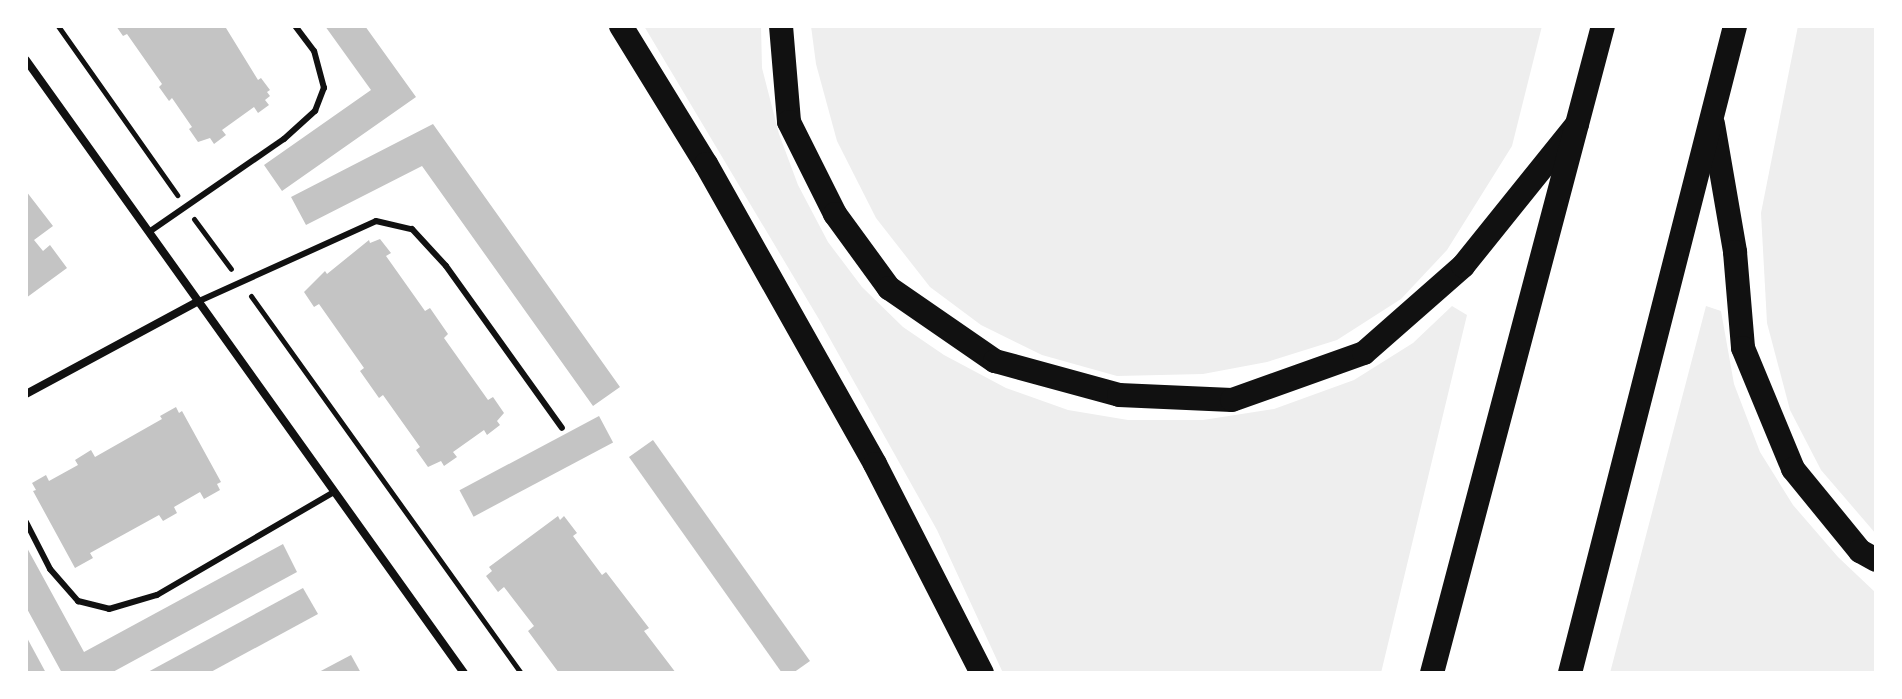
<!DOCTYPE html>
<style>
body{margin:0}
#map{position:relative;width:1902px;height:699px;overflow:hidden;background:#fff;font-family:Merriweather,serif}
div>[style]{position:absolute}
.green>*{inset:0;background:#eee}
.building>*{inset:0;background:#c4c4c4;transform-origin:0 0}
.path>*{height:5px;margin:-2.5px;padding:0 2.5px;transform-origin:2.5px;border-radius:2.5px;background:#111}
.service>*{height:6px;margin:-3px;padding:0 3px;transform-origin:3px;border-radius:3px;background:#111}
.minor>*{height:8px;margin:-4px;padding:0 4px;transform-origin:4px;border-radius:4px;background:#111}
.motorway>*{height:24px;margin:-12px;padding:0 12px;transform-origin:12px;border-radius:12px;background:#111}
span{translate:-50% -50%;white-space:nowrap;text-align:center;line-height:1.15;-webkit-text-stroke:6px #fff;paint-order:stroke}
.frame{position:absolute;inset:0;border:28px solid #fff;pointer-events:none}
</style>
<div id="map">
<div class="green">
<div style="clip-path:polygon(644px 26px,761px 26px,762px 68px,779px 134px,798px 185px,828px 242px,862px 287px,903px 327px,944px 355px,1006px 388px,1068px 410px,1128px 420px,1203px 420px,1274px 409px,1354px 380px,1413px 343px,1452px 306px,1467px 315px,1381px 673px,1003px 673px,937px 530px,820px 321px)"></div>
<div style="clip-path:polygon(811px 26px,1542px 26px,1512px 146px,1447px 250px,1401px 299px,1337px 340px,1267px 362px,1203px 374px,1117px 376px,1042px 355px,981px 325px,930px 287px,876px 218px,837px 141px,816px 64px)"></div>
<div style="clip-path:polygon(1798px 26px,1876px 26px,1876px 534px,1821px 470px,1790px 410px,1767px 323px,1761px 213px)"></div>
<div style="clip-path:polygon(1706px 306px,1721px 311px,1734px 384px,1760px 452px,1793px 505px,1838px 557px,1876px 593px,1876px 673px,1610px 673px)"></div>
</div>
<div class="building">
<div style="clip-path:polygon(116px 26px,226px 28px,258px 80px,261px 78px,270px 90px,267px 92px,270px 96px,265px 100px,269px 105px,258px 113px,254px 107px,222px 130px,226px 135px,214px 144px,210px 138px,198px 142px,189px 129px,192px 127px,172px 98px,169px 101px,159px 87px,162px 84px,127px 34px,123px 36px)"></div>
<div style="clip-path:polygon(325px 26px,365px 26px,416px 97px,282px 191px,264px 165px,371px 90px)"></div>
<div style="clip-path:polygon(433px 124px,620px 387px,593px 406px,422px 166px,306px 225px,291px 197px)"></div>
<div style="clip-path:polygon(26px 191px,53px 226px,34px 240px,43px 251px,50px 245px,67px 268px,26px 298px)"></div>
<div style="clip-path:polygon(380px 239px,391px 253px,386px 256px,425px 311px,430px 308px,448px 334px,444px 338px,488px 400px,493px 397px,504px 413px,497px 421px,500px 425px,487px 435px,484px 430px,453px 452px,457px 457px,444px 466px,441px 461px,428px 467px,416px 450px,420px 447px,383px 395px,379px 398px,360px 371px,364px 368px,319px 304px,314px 307px,304px 292px,325px 271px,327px 274px,369px 240px,370px 243px)"></div>
<div style="clip-path:polygon(176px 407px,179px 413px,182px 411px,221px 482px,217px 484px,220px 490px,204px 499px,200px 492px,174px 507px,177px 513px,163px 521px,159px 515px,90px 553px,93px 558px,75px 568px,33px 491px,36px 490px,32px 483px,46px 475px,49px 481px,78px 465px,75px 460px,91px 450px,95px 457px,162px 419px,160px 416px)"></div>
<div style="left:599px;top:416px;width:30px;height:158px;rotate:62deg"></div>
<div style="clip-path:polygon(653px 440px,810px 661px,793px 673px,782px 673px,629px 457px)"></div>
<div style="clip-path:polygon(558px 516px,560px 520px,564px 516px,577px 533px,573px 536px,602px 575px,606px 572px,649px 628px,644px 631px,676px 673px,559px 673px,528px 631px,534px 626px,504px 587px,498px 592px,486px 576px,492px 571px,489px 567px)"></div>
<div style="clip-path:polygon(283px 544px,297px 572px,111px 673px,62px 673px,26px 607px,26px 546px,84px 652px)"></div>
<div style="clip-path:polygon(303px 588px,318px 614px,209px 673px,146px 673px)"></div>
<div style="clip-path:polygon(26px 636px,46px 673px,26px 673px)"></div>
<div style="clip-path:polygon(351px 655px,361px 673px,317px 673px)"></div>
</div>
<div class="path">
<div style="left:58px;top:26px;width:207px;rotate:54.8deg"></div>
<div style="left:194px;top:219px;width:62px;rotate:53.5deg"></div>
<div style="left:251px;top:296px;width:464px;rotate:54.4deg"></div>
</div>
<div class="service">
<div style="left:149px;top:232px;width:164px;rotate:-34.6deg"></div>
<div style="left:284px;top:139px;width:42px;rotate:-42.1deg"></div>
<div style="left:315px;top:111px;width:25px;rotate:-69deg"></div>
<div style="left:324px;top:88px;width:38px;rotate:-105deg"></div>
<div style="left:314px;top:51px;width:31px;rotate:-127deg"></div>
<div style="left:197px;top:302px;width:196px;rotate:-24.3deg"></div>
<div style="left:376px;top:221px;width:37px;rotate:13deg"></div>
<div style="left:412px;top:229px;width:50px;rotate:47.4deg"></div>
<div style="left:446px;top:266px;width:199px;rotate:54.4deg"></div>
<div style="left:26px;top:522px;width:53px;rotate:62.9deg"></div>
<div style="left:50px;top:569px;width:43px;rotate:48.8deg"></div>
<div style="left:78px;top:601px;width:32px;rotate:14deg"></div>
<div style="left:109px;top:609px;width:50px;rotate:-16.3deg"></div>
<div style="left:157px;top:595px;width:205px;rotate:-30.2deg"></div>
</div>
<div class="minor">
<div style="left:26px;top:60px;width:753px;rotate:54.45deg"></div>
<div style="left:26px;top:394px;width:194px;rotate:-28.3deg"></div>
</div>
<div class="motorway">
<div style="left:621px;top:26px;width:162px;rotate:58.4deg"></div>
<div style="left:706px;top:164px;width:344px;rotate:60.6deg"></div>
<div style="left:875px;top:464px;width:235px;rotate:62.9deg"></div>
<div style="left:781px;top:26px;width:96px;rotate:85.2deg"></div>
<div style="left:789px;top:122px;width:103px;rotate:63.4deg"></div>
<div style="left:835px;top:214px;width:92px;rotate:53.9deg"></div>
<div style="left:889px;top:288px;width:129px;rotate:34.6deg"></div>
<div style="left:995px;top:361px;width:129px;rotate:15.3deg"></div>
<div style="left:1119px;top:395px;width:113px;rotate:2.5deg"></div>
<div style="left:1232px;top:400px;width:140px;rotate:-19.6deg"></div>
<div style="left:1364px;top:353px;width:132px;rotate:-41.3deg"></div>
<div style="left:1463px;top:266px;width:182px;rotate:-51.2deg"></div>
<div style="left:1713px;top:124px;width:130px;rotate:80.2deg"></div>
<div style="left:1735px;top:252px;width:96px;rotate:85.2deg"></div>
<div style="left:1743px;top:348px;width:131px;rotate:67.5deg"></div>
<div style="left:1793px;top:469px;width:106px;rotate:50.7deg"></div>
<div style="left:1860px;top:551px;width:18px;rotate:29deg"></div>
<div style="left:1432px;top:673px;width:669px;rotate:-75.2deg"></div>
<div style="left:1570px;top:673px;width:668px;rotate:-75.69deg"></div>
</div>
<div class="frame"></div>
</div>
